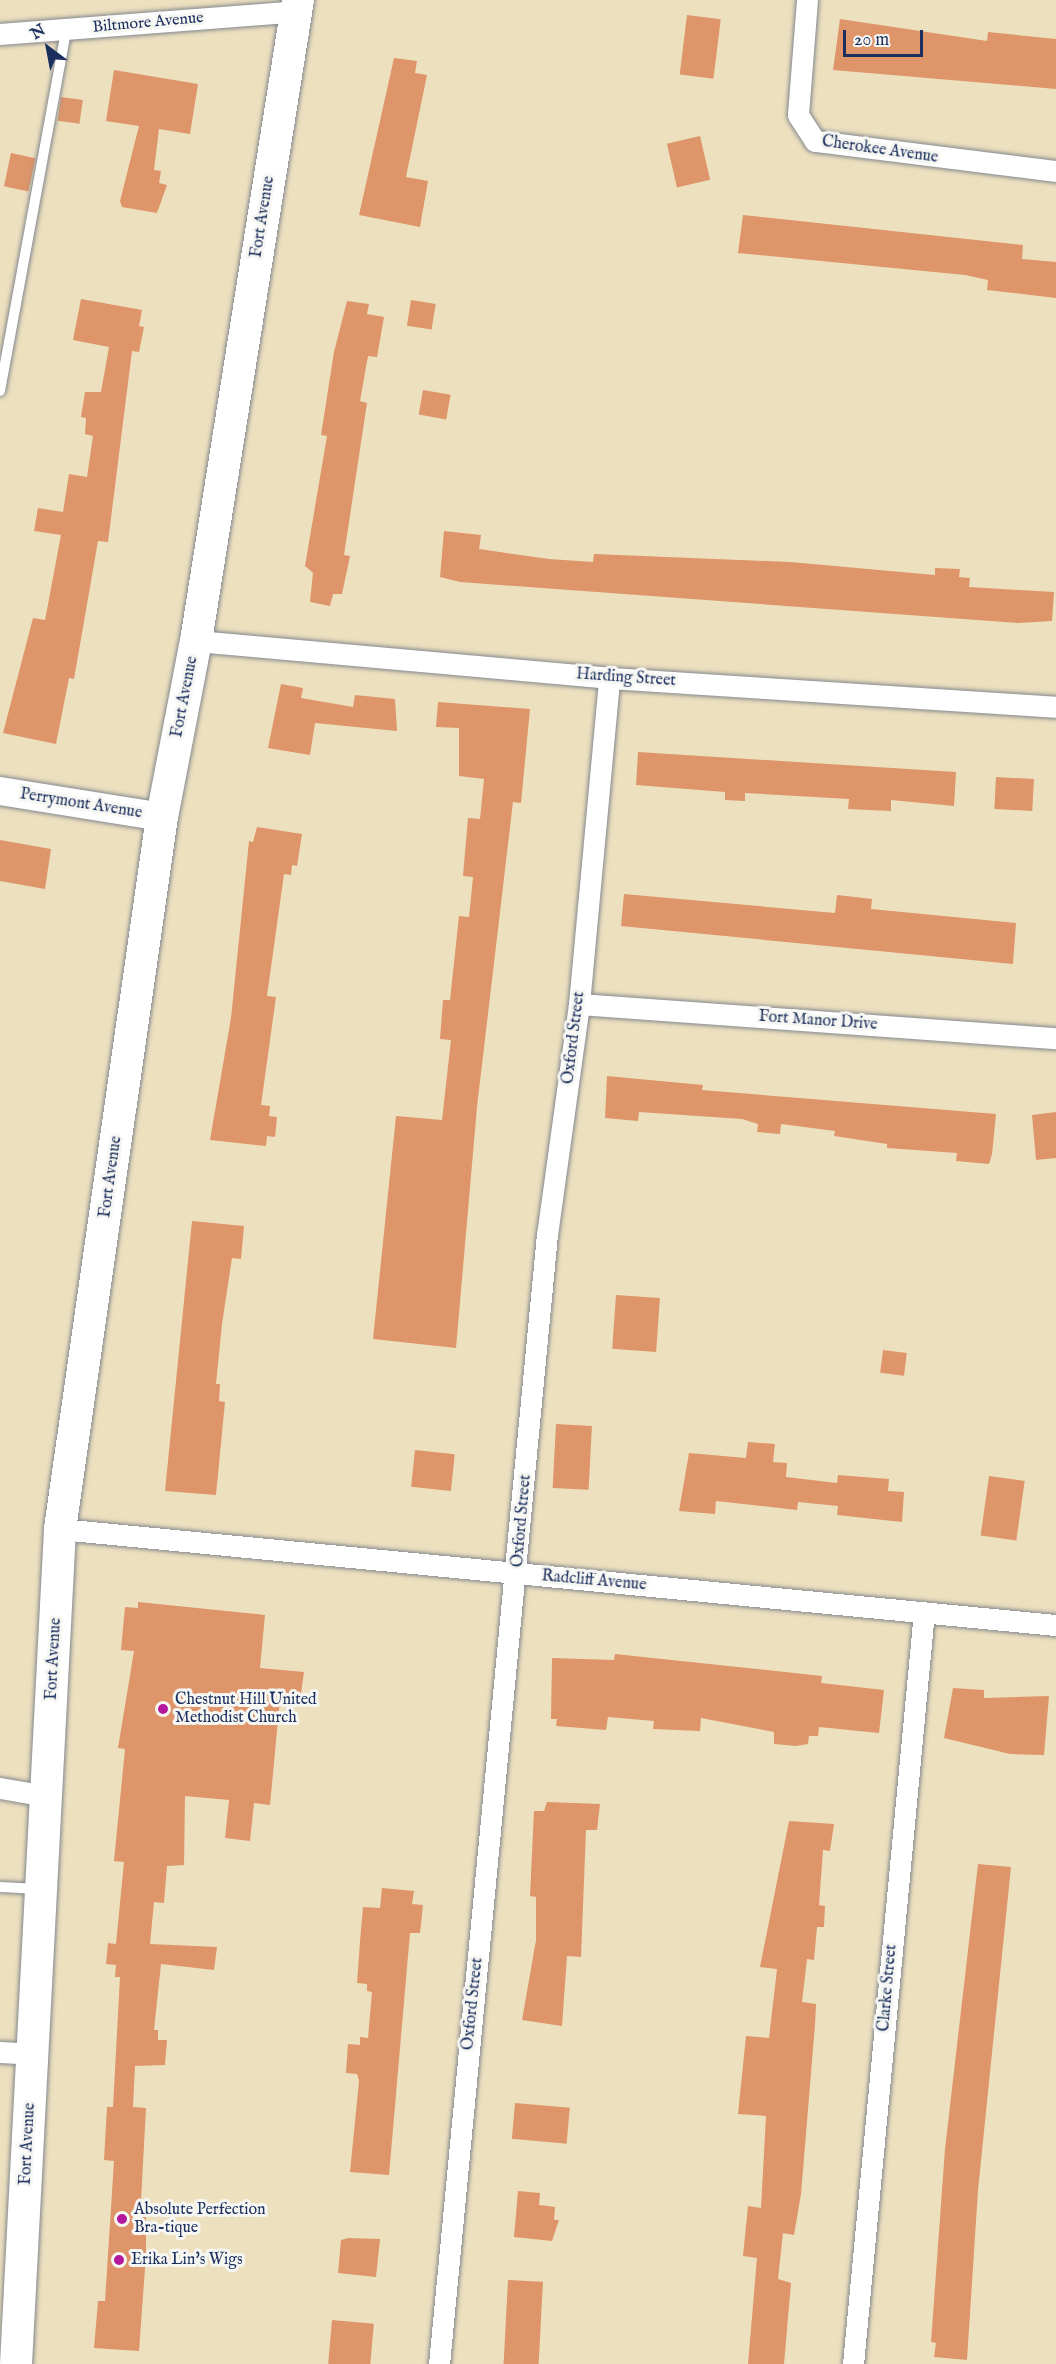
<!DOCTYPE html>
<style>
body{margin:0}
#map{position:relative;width:1056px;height:2364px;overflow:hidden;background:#ede0bf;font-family:"IM FELL English",serif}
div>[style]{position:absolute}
.building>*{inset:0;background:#de956a;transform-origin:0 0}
.roads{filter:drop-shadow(0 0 2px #84888e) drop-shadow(0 0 2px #84888e)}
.lane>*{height:10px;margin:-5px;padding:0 5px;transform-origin:5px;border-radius:5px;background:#fff}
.street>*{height:21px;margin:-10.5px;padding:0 10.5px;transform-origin:10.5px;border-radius:10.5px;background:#fff}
.secondary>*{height:28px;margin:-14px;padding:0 14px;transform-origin:14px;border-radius:14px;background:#fff}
.primary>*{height:32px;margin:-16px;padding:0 16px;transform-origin:16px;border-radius:16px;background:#fff}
.dots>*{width:16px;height:16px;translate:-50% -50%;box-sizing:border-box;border:3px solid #f6f6f2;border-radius:50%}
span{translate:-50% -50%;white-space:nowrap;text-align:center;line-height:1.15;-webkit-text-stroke:6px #f6f6f2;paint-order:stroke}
.street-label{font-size:16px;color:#1b2f5e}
.poi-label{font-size:16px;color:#1b2f5e}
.left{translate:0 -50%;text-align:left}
.north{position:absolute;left:18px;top:18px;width:60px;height:60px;-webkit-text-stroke:4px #f6f6f2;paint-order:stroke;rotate:328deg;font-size:16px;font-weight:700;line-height:24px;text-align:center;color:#1b2f5e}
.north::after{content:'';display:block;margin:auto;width:21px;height:27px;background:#1b2f5e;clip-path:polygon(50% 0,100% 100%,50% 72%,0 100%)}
.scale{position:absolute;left:843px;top:30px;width:80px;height:27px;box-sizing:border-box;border:3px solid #1b2f5e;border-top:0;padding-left:8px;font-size:18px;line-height:21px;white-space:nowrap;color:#1b2f5e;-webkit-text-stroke:4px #f6f6f2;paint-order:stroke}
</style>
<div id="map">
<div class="building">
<div style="left:687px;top:15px;width:34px;height:60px;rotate:7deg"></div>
<div style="clip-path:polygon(840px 19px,987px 41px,988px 32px,1056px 39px,1056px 89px,833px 70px)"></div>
<div style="clip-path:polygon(394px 58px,417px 61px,415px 73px,427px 75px,406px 177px,428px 181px,420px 227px,359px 215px)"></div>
<div style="clip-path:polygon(114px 70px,198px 84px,190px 134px,159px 129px,154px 170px,161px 171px,159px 183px,167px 185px,157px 213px,122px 207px,120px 201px,139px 126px,106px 121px)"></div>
<div style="left:61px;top:97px;width:22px;height:24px;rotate:8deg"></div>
<div style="left:700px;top:136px;width:45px;height:34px;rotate:77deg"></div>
<div style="left:11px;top:153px;width:25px;height:34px;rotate:12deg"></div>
<div style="clip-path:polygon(743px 215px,1023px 245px,1022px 259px,1056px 262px,1056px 298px,987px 290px,988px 280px,965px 275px,738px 253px)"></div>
<div style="clip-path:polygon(81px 299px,142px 310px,139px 326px,144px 327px,139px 352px,132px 351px,108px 542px,98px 541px,74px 679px,69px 678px,56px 744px,3px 733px,33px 618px,45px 620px,61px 535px,34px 531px,38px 508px,63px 512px,69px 474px,87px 477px,93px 436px,85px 434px,86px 418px,81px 417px,85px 392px,101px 392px,109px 347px,73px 340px)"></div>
<div style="left:411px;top:300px;width:25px;height:26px;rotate:9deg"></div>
<div style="clip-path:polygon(347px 301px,369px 304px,367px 314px,384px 317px,377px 357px,368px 356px,360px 401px,367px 403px,344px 555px,350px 556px,342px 594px,333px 594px,330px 606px,310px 602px,313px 573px,305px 566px,327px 436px,321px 435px,334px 352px)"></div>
<div style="left:423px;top:390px;width:28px;height:25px;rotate:10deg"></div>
<div style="clip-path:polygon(444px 531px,481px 535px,479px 549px,549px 559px,593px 562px,594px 554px,790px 562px,935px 575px,935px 568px,960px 569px,959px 577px,970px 578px,969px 587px,1054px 592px,1052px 621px,1018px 623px,460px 582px,440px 577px)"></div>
<div style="clip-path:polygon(281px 684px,303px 688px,301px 698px,353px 707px,355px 695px,395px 699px,397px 731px,315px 723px,310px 755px,268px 748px)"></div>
<div style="clip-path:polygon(438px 702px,530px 709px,521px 803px,513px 802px,477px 1107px,456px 1348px,373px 1339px,396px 1116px,442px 1120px,451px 1040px,440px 1039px,443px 1000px,450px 1000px,459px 916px,469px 917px,473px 877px,463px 876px,468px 818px,480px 819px,484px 779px,459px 776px,459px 728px,436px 727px)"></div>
<div style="clip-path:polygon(638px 752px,956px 772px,954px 806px,891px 800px,891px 811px,848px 809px,849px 799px,745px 793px,745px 801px,725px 800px,725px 792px,636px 785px)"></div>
<div style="left:996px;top:777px;width:38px;height:32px;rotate:3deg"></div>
<div style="clip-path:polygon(257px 827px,302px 834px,297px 866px,292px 865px,291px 875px,284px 874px,267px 996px,276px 997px,261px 1105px,270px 1106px,269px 1116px,277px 1117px,275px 1137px,267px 1136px,266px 1146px,210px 1140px,231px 1018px,249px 841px,253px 842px)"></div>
<div style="clip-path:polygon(0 840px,51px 849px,45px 889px,0 881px)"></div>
<div style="clip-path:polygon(624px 894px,835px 913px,837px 895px,872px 899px,871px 909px,1016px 923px,1013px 964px,621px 926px)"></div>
<div style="clip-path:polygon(607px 1076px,703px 1085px,702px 1090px,996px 1114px,992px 1154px,989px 1164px,956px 1161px,957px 1153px,887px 1148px,887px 1144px,834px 1136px,835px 1131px,781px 1124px,780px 1134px,757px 1132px,758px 1124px,742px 1119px,639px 1112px,638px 1121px,605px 1118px)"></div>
<div style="clip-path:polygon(1056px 1112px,1056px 1158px,1036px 1160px,1032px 1115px)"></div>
<div style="clip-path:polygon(192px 1221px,244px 1226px,241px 1259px,232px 1258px,222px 1324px,216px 1384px,220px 1384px,219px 1401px,225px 1402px,216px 1495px,165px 1491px)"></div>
<div style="left:616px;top:1295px;width:44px;height:54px;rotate:4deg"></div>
<div style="left:883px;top:1350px;width:24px;height:23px;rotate:7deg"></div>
<div style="left:556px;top:1424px;width:36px;height:64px;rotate:3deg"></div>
<div style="clip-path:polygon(748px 1442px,775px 1444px,773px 1462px,787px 1463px,786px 1477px,837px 1483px,838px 1475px,889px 1479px,888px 1491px,904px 1492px,902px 1522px,837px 1515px,838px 1506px,798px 1502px,797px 1510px,716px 1501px,715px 1514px,679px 1511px,689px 1453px,746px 1458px)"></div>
<div style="left:415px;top:1450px;width:40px;height:37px;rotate:6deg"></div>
<div style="left:989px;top:1476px;width:36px;height:60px;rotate:8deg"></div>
<div style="clip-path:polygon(138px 1602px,265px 1615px,260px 1668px,304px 1672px,300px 1701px,280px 1699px,270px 1805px,254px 1803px,250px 1841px,225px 1838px,229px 1800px,185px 1796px,184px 1865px,167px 1866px,164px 1903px,154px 1902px,150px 1944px,217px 1947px,214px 1970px,161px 1964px,154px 2030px,158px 2030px,158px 2040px,167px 2040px,165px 2065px,135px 2066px,133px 2107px,146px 2108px,141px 2201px,146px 2201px,146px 2255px,139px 2351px,94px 2348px,98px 2301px,105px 2301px,114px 2161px,104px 2160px,107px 2107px,113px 2107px,120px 1977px,115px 1977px,116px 1965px,106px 1964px,108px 1943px,116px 1944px,124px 1862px,114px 1861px,125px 1749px,118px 1748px,134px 1651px,121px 1650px,125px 1607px,138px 1608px)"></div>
<div style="clip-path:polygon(615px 1654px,822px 1676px,821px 1683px,884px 1690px,879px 1733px,819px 1727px,818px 1736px,809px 1736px,808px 1744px,796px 1746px,774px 1744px,774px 1732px,701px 1718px,700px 1731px,653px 1729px,654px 1721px,608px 1717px,606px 1730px,556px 1726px,557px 1719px,551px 1719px,552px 1658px,614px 1660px)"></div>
<div style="clip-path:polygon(953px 1688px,984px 1690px,984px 1698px,1049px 1696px,1044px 1755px,1010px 1754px,944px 1738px)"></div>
<div style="clip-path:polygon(547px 1802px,600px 1804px,597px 1830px,586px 1830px,581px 1957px,567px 1956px,562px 2026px,522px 2020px,536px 1940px,536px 1897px,530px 1896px,534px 1811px,544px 1811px)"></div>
<div style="clip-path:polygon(789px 1821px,834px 1824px,830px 1851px,823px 1850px,819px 1905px,825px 1906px,824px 1927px,817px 1927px,814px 1960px,807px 1959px,802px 2002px,816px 2004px,815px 2025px,801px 2194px,794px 2235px,783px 2233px,778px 2279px,791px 2283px,784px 2364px,748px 2364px,757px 2258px,743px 2256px,748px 2206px,761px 2208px,766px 2116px,738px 2114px,746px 2036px,769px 2038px,777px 1969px,760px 1967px)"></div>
<div style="clip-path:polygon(978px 1864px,1011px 1867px,978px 2190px,967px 2360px,934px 2357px,936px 2343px,931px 2342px,945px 2149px)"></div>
<div style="clip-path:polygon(382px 1888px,414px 1891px,412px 1904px,423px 1905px,420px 1933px,410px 1933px,389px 2175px,350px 2172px,359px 2081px,357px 2074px,346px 2073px,348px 2044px,360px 2045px,360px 2037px,368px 2038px,372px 1992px,367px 1991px,367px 1984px,357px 1983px,360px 1941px,363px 1907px,380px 1908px)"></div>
<div style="left:515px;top:2103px;width:55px;height:36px;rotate:5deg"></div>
<div style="clip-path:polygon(518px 2191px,540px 2193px,539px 2205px,555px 2207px,554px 2220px,559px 2220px,552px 2241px,514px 2237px)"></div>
<div style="clip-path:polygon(348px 2238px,380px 2239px,376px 2277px,338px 2273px,341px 2240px)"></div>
<div style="left:508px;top:2280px;width:35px;height:84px;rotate:3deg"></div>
<div style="left:332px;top:2320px;width:42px;height:44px;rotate:5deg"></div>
</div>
<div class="roads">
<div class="lane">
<div style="left:0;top:391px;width:367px;rotate:-79.6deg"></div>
<div style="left:0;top:1887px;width:39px;rotate:3deg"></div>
</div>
<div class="street">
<div style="left:807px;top:0;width:115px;rotate:94.5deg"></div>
<div style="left:798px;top:115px;width:31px;rotate:57deg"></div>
<div style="left:815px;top:141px;width:243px;rotate:7.1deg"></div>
<div style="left:0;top:34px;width:297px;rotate:-4.4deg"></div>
<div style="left:196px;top:641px;width:415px;rotate:5.1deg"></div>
<div style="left:609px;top:678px;width:448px;rotate:3.7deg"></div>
<div style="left:579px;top:1004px;width:478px;rotate:4.1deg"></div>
<div style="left:60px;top:1529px;width:1001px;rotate:5.51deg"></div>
<div style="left:0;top:1788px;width:48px;rotate:9.7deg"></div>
<div style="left:0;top:2052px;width:33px;rotate:3deg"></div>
<div style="left:439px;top:2364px;width:1134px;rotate:-84.54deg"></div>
<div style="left:547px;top:1235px;width:233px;rotate:-82.1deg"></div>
<div style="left:579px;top:1004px;width:327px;rotate:-84.7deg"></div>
<div style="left:853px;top:2364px;width:755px;rotate:-84.61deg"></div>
</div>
<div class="secondary">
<div style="left:0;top:791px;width:164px;rotate:9.1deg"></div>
</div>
<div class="primary">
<div style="left:16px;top:2364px;width:836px;rotate:-86.98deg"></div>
<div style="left:60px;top:1529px;width:719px;rotate:-81.85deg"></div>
<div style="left:162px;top:817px;width:179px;rotate:-79.1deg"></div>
<div style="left:196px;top:641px;width:649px;rotate:-80.96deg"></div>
</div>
</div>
<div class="dots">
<div style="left:163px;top:1709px;background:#b5179e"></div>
<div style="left:122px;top:2219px;background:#b5179e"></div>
<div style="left:119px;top:2260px;background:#b5179e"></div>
</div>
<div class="street-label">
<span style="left:148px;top:23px;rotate:-5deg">Biltmore Avenue</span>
<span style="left:880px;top:150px;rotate:8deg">Cherokee Avenue</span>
<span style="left:263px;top:217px;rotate:-81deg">Fort Avenue</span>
<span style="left:626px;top:678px;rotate:4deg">Harding Street</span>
<span style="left:185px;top:697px;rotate:-79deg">Fort Avenue</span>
<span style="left:81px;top:804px;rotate:9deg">Perrymont Avenue</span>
<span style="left:818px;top:1021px;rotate:4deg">Fort Manor Drive</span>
<span style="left:574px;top:1038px;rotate:-83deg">Oxford Street</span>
<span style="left:111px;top:1177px;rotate:-82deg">Fort Avenue</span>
<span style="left:522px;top:1521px;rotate:-85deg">Oxford Street</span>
<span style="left:594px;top:1581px;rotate:5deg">Radcliff Avenue</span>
<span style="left:54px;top:1659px;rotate:-87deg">Fort Avenue</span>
<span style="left:888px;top:1988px;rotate:-85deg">Clarke Street</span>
<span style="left:473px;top:2004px;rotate:-84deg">Oxford Street</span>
<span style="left:28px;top:2144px;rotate:-87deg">Fort Avenue</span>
</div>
<div class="poi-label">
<span class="left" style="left:175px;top:1709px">Chestnut Hill United<br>Methodist Church</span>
<span class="left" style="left:134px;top:2219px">Absolute Perfection<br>Bra-tique</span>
<span class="left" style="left:131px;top:2260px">Erika Lin's Wigs</span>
</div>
<div class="north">N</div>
<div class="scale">20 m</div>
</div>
